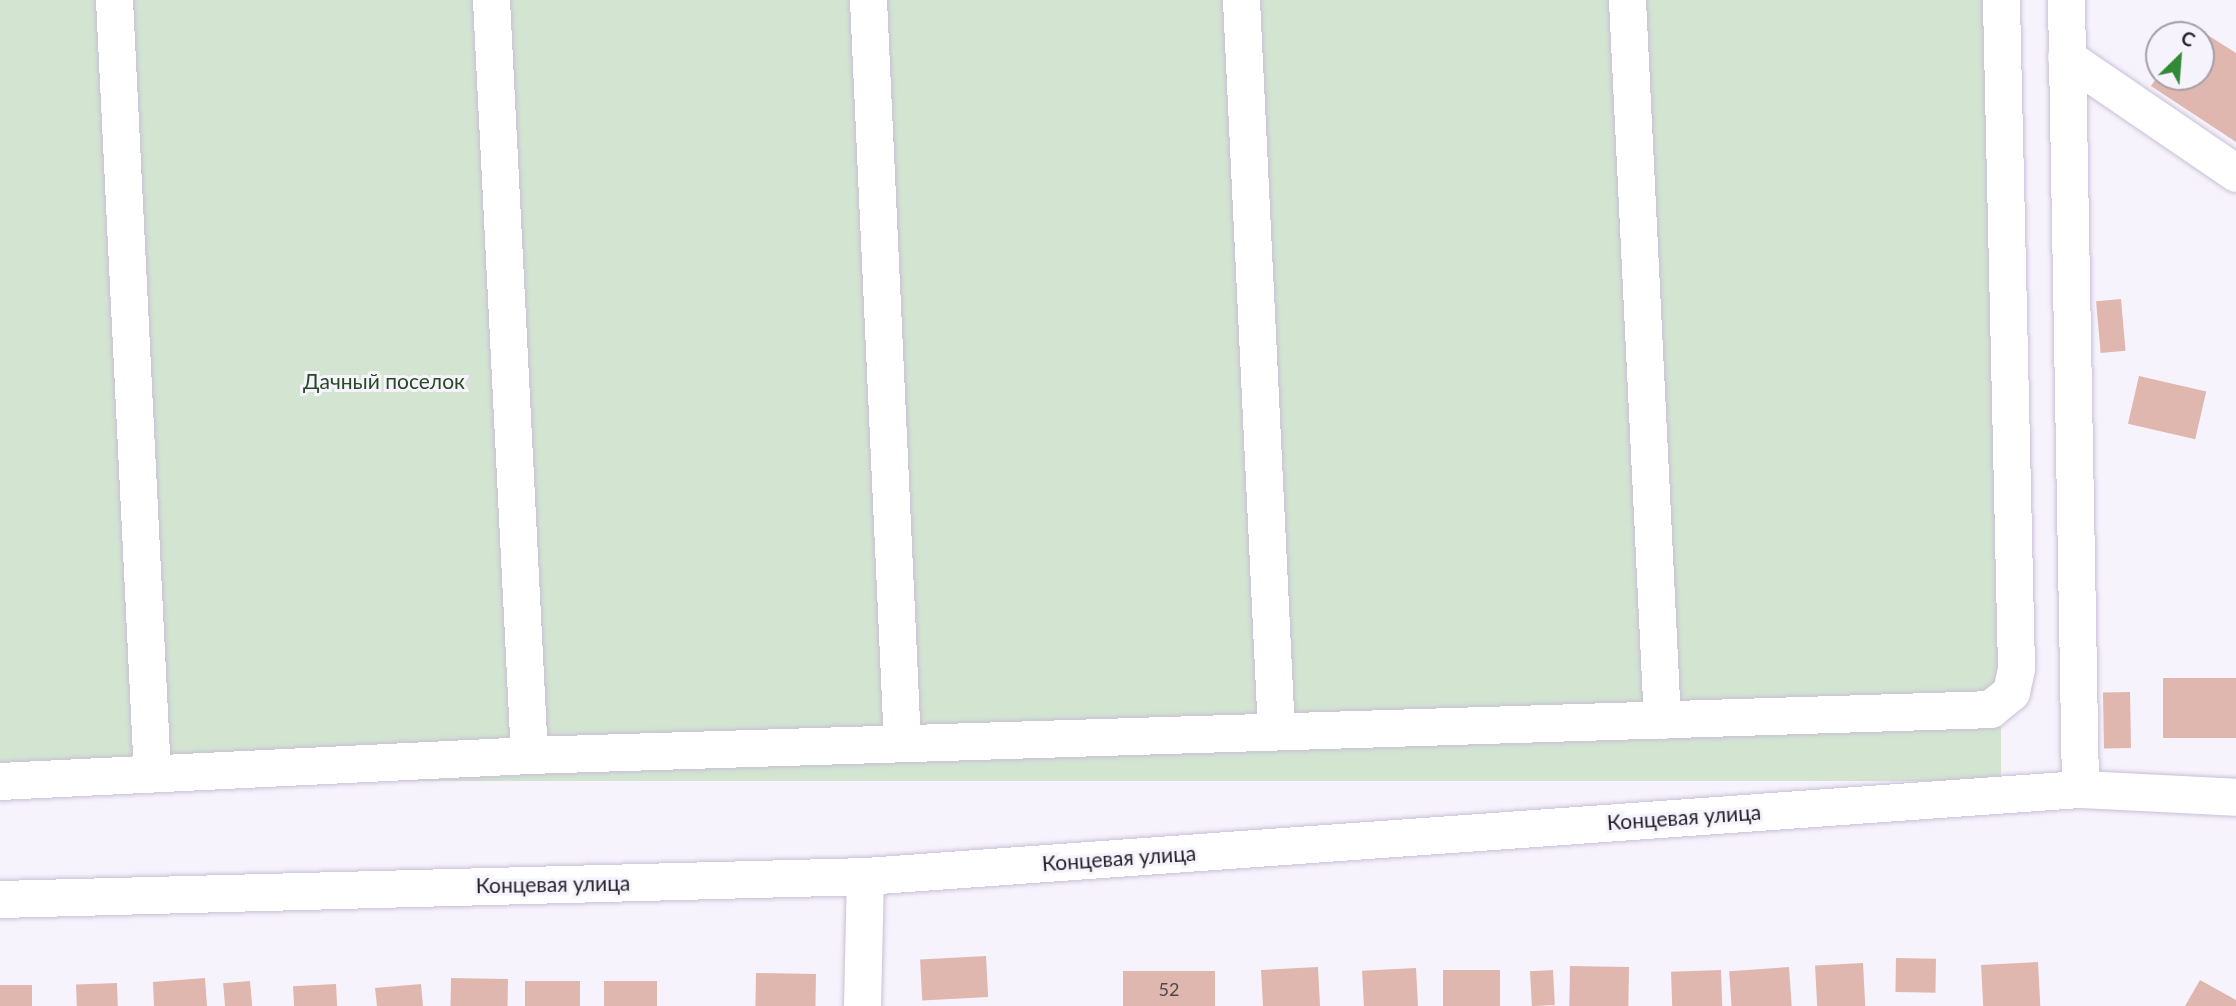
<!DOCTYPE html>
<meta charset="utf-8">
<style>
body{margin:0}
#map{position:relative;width:2236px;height:1006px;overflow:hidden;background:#f7f3fc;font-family:Lato,sans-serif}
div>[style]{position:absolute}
.green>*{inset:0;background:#d3e5d1;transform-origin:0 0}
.building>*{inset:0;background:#dfb7ae;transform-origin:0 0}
.roads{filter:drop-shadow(0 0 2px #c9bfd5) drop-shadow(0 0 2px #c9bfd5)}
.minor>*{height:37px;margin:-18.5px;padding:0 18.5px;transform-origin:18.5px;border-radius:18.5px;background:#fff}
span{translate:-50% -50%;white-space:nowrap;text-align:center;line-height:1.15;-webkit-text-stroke:6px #f7f3fc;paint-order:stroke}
.number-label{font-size:18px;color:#54474b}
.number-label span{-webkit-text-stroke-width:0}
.park-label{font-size:21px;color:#264a22}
.street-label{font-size:21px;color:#25222a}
.north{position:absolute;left:2145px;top:21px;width:70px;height:70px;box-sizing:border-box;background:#f7f3fc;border:2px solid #a39fa8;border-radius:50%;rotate:25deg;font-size:19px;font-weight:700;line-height:28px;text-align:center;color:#25222a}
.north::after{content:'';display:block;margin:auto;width:24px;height:32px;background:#328938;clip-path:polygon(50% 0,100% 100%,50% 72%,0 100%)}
</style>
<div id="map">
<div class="green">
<div style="left:0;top:0;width:2001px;height:781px"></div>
</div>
<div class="building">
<div style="clip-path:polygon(2192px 25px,2236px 53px,2236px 142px,2151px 86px,2157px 77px,2201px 77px,2201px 35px,2185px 35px)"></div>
<div style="left:2121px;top:299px;width:52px;height:25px;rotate:85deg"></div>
<div style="left:2139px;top:376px;width:69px;height:49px;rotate:13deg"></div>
<div style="left:2163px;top:678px;width:73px;height:60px"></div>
<div style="left:2130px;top:692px;width:56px;height:27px;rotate:89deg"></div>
<div style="left:986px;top:956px;width:41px;height:66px;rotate:87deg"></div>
<div style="left:1896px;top:958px;width:40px;height:34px;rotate:1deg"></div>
<div style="left:2038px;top:962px;width:44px;height:57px;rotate:87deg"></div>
<div style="left:1863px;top:963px;width:43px;height:48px;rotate:87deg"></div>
<div style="left:1570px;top:966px;width:59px;height:40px;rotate:1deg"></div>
<div style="left:1318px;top:967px;width:39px;height:57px;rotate:87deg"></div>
<div style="left:1789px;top:967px;width:39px;height:60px;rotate:86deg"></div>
<div style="left:1416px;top:968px;width:38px;height:54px;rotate:87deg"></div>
<div style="left:1500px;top:970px;width:36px;height:57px;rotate:90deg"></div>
<div style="left:1553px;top:970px;width:35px;height:23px;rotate:87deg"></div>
<div style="left:1721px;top:970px;width:36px;height:50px;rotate:88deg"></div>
<div style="left:1123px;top:971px;width:92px;height:35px"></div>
<div style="left:756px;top:973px;width:60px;height:33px;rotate:1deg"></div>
<div style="clip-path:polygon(205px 978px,207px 1006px,154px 1006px,153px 982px)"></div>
<div style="left:451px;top:978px;width:57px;height:28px;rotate:1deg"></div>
<div style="clip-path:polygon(2200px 980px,2236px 1000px,2236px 1006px,2185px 1006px)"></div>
<div style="left:250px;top:981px;width:25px;height:27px;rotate:85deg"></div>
<div style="left:525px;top:981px;width:55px;height:25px"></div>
<div style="left:604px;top:981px;width:53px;height:25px"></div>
<div style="left:117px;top:983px;width:23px;height:41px;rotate:88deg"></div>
<div style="left:336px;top:984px;width:22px;height:43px;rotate:87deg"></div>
<div style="clip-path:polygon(421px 984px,423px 1006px,377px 1006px,375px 988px)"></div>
<div style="left:32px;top:985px;width:21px;height:32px;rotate:90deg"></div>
</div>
<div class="roads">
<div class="minor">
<div style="left:114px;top:0;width:774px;rotate:87.19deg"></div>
<div style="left:491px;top:0;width:756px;rotate:87.12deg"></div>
<div style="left:868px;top:0;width:744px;rotate:87.38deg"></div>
<div style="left:1241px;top:0;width:732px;rotate:87.26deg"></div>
<div style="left:1627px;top:0;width:721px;rotate:87.22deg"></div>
<div style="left:2066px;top:0;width:789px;rotate:88.98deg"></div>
<div style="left:2066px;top:57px;width:206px;rotate:34.3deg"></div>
<div style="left:0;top:781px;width:530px;rotate:-2.81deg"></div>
<div style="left:529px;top:755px;width:1462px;rotate:-1.8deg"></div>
<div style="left:1990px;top:709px;width:27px;rotate:-39deg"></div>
<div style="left:2011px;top:692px;width:25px;rotate:-78deg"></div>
<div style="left:2016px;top:668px;width:668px;rotate:-91.29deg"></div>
<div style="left:0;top:899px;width:865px;rotate:-1.52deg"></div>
<div style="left:865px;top:876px;width:1218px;rotate:-4.1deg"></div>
<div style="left:2080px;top:789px;width:156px;rotate:2.9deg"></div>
<div style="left:862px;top:1006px;width:130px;rotate:-88.7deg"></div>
</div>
</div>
<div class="number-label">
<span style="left:1169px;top:989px">52</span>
</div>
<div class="park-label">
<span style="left:384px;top:381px">Дачный поселок</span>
</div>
<div class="street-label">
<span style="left:1684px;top:817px;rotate:-4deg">Концевая улица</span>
<span style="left:1119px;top:858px;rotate:-4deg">Концевая улица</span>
<span style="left:553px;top:884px;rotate:-1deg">Концевая улица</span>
</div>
<div class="north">С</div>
</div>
